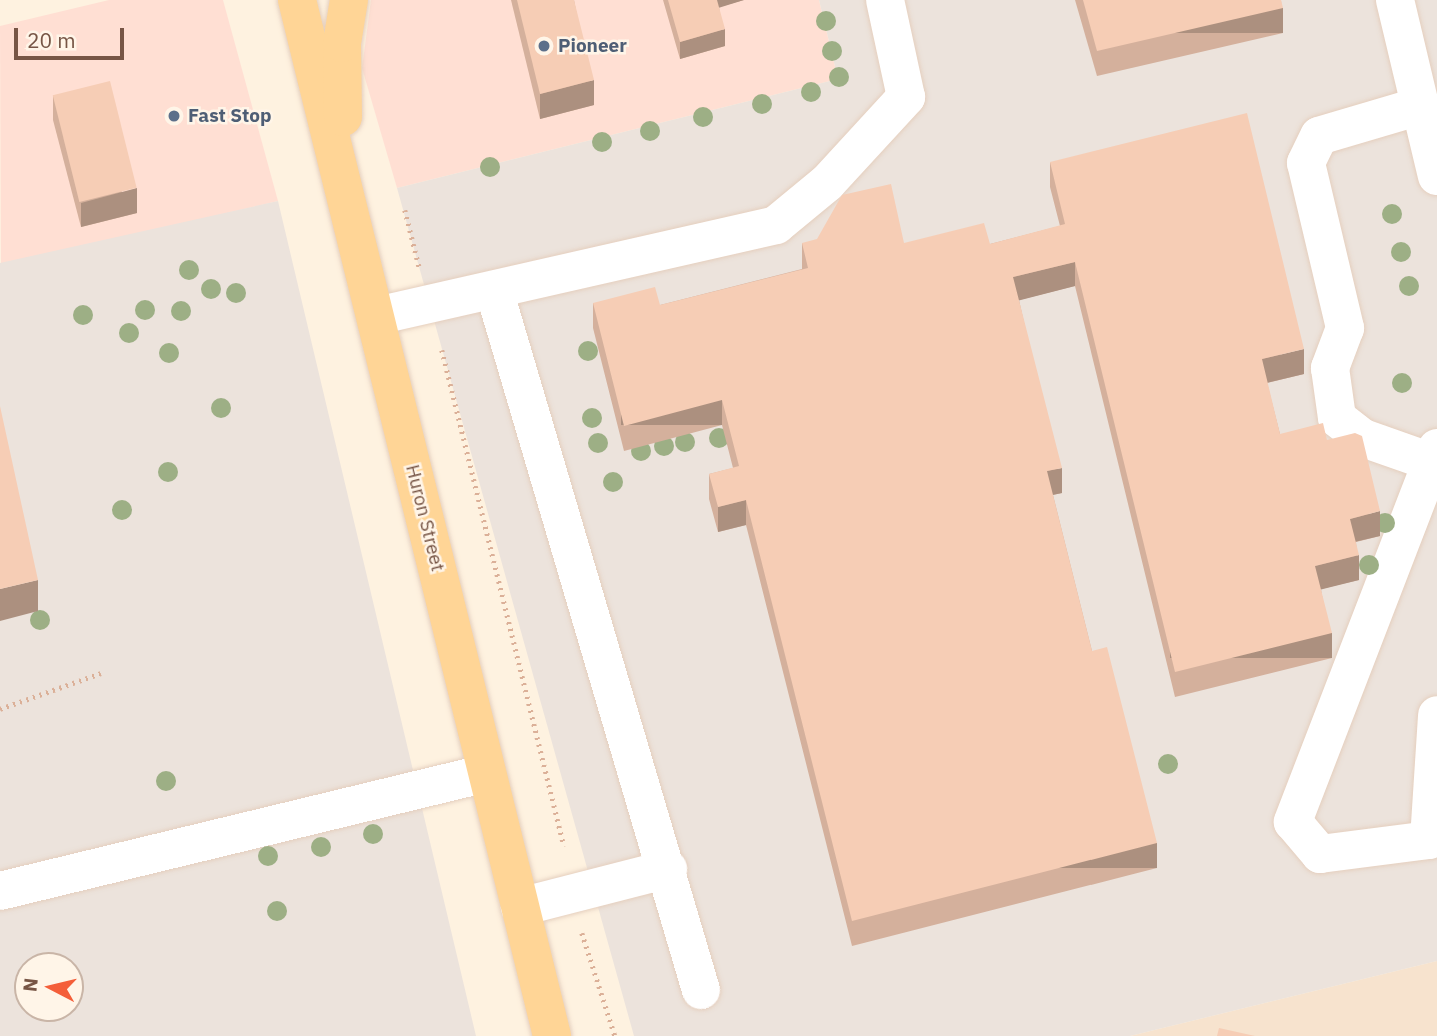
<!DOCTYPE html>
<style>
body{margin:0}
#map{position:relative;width:1437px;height:1036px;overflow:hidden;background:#fef2e0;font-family:"IBM Plex Sans",sans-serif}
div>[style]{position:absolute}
.residential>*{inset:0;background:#f7e3ce}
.commercial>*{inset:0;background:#ffdfd3}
.industrial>*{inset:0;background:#ece3dc}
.path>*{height:4.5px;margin-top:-2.25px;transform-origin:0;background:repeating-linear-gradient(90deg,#dbb098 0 2px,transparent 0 7px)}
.roads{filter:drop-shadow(0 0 2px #e5cfbe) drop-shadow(0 0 2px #e5cfbe)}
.minor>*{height:38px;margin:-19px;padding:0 19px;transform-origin:19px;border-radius:19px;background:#fff}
.major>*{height:38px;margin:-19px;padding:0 19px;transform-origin:19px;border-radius:19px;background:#ffd596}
.trees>*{width:20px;height:20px;margin:-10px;border-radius:50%;background:#9daf85}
.wall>*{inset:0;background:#d4b09c}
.shaded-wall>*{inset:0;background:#ac907f;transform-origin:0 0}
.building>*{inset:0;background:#f6cdb5;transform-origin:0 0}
.dots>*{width:19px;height:19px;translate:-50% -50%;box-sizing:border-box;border:4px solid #fff5e8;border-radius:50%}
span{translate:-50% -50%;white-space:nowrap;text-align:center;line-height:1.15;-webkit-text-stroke:5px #fff5e8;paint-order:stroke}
.service-label{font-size:19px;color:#4e5e75;font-weight:700}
.left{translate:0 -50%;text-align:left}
.street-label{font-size:19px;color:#775545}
.north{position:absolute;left:14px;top:952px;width:70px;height:70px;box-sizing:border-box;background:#fff5e8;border:2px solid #c9b5a7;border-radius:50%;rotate:277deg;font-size:19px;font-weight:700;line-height:28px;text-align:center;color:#775545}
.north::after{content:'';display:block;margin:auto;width:24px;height:32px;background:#f45e39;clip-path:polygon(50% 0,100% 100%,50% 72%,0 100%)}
.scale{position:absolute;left:14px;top:28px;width:110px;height:32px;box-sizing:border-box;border:4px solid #775545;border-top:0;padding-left:9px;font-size:21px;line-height:24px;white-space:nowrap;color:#775545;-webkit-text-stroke:5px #fff5e8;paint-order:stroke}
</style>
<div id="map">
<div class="residential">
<div style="clip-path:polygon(1437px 961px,1437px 1036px,1130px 1036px)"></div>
</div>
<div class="commercial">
<div style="clip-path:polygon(109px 0,223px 0,278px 201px,1px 266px,0 26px)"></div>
<div style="clip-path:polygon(371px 0,819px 0,838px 79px,397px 188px,362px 68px)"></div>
</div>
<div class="industrial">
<div style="clip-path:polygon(819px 0,1437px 0,1437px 961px,1130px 1036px,634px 1036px,397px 188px,838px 79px)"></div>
<div style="clip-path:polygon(evenodd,278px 201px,476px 1036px,0 1036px,0 263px,278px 201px,28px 966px,70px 966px,70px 1008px,28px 1008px,28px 966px)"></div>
</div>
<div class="path">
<div style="left:405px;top:210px;width:62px;rotate:76deg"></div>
<div style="left:442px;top:350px;width:511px;rotate:76.18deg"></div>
<div style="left:0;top:709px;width:107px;rotate:-19.6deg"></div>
<div style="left:582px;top:933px;width:108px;rotate:72.2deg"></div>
</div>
<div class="roads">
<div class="minor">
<div style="left:1395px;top:0;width:181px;rotate:76.6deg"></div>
<div style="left:1420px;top:106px;width:105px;rotate:163.5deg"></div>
<div style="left:1319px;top:136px;width:30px;rotate:116deg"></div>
<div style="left:1306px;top:163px;width:170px;rotate:76.7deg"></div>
<div style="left:1345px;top:328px;width:43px;rotate:110.6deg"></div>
<div style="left:1330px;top:368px;width:50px;rotate:82deg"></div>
<div style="left:1337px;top:418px;width:33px;rotate:38deg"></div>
<div style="left:1363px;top:438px;width:72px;rotate:19.4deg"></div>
<div style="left:494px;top:290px;width:730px;rotate:73.53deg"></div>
<div style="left:376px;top:316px;width:410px;rotate:-12.8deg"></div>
<div style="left:776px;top:225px;width:66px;rotate:-39.5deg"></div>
<div style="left:827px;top:183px;width:117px;rotate:-47.4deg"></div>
<div style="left:906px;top:97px;width:99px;rotate:-102.2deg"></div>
<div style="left:1437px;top:448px;width:401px;rotate:111.1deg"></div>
<div style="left:1293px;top:822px;width:42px;rotate:49.8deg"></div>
<div style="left:1320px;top:854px;width:110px;rotate:-7.3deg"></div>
<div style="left:1429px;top:840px;width:125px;rotate:-86.3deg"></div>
<div style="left:0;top:891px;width:501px;rotate:-13.62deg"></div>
<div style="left:520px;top:907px;width:153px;rotate:-14.4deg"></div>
</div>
<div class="major">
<div style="left:297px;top:0;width:1067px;rotate:76.17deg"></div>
<div style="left:343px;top:117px;width:74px;rotate:-90.8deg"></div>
<div style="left:342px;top:43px;width:44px;rotate:-80.8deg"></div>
</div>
</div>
<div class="trees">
<div style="left:826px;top:21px"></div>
<div style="left:832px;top:51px"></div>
<div style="left:839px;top:77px"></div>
<div style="left:811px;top:92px"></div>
<div style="left:762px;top:104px"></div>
<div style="left:703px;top:117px"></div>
<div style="left:650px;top:131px"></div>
<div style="left:602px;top:142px"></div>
<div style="left:490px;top:167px"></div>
<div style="left:1392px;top:214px"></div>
<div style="left:1401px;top:252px"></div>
<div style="left:189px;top:270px"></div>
<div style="left:1409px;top:286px"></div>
<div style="left:211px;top:289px"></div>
<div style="left:236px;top:293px"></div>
<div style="left:145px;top:310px"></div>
<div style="left:181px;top:311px"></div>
<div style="left:83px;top:315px"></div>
<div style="left:129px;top:333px"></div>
<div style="left:588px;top:351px"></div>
<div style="left:169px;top:353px"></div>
<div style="left:1402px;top:383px"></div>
<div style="left:221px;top:408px"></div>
<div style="left:592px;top:418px"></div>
<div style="left:719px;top:438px"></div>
<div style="left:685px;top:442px"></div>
<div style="left:598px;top:443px"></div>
<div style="left:664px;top:446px"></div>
<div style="left:641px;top:451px"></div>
<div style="left:168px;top:472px"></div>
<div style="left:613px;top:482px"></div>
<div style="left:122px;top:510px"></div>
<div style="left:1385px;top:523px"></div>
<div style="left:1369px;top:565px"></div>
<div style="left:40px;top:620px"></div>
<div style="left:1168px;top:764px"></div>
<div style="left:166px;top:781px"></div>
<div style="left:373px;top:834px"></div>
<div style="left:321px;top:847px"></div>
<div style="left:268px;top:856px"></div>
<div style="left:277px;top:911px"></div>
</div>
<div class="wall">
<div style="clip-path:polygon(511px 0,574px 0,594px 105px,540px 119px)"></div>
<div style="clip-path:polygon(663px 0,744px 0,719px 7px,725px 46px,680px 59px)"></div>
<div style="clip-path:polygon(1075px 0,1281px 0,1283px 33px,1097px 76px)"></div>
<div style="clip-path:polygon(53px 95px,137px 213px,81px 227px,53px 120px)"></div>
<div style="clip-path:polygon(1050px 162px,1304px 374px,1267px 383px,1280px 434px,1327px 440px,1380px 536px,1356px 542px,1359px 580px,1321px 589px,1332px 658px,1175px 697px,1075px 286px,1019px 300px,1062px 493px,1053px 495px,1092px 651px,1157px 868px,852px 946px,746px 525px,718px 532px,709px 499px,709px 474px,733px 468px,722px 425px,624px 451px,593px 328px,593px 303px,660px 305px,802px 269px,802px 243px,990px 244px,1060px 226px,1050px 187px)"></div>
</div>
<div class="shaded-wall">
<div style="clip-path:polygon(715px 0,744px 0,715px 9px)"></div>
<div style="left:1283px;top:8px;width:25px;height:191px;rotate:90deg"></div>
<div style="clip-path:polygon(725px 29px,725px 46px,680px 59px,680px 42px)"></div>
<div style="clip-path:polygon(594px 80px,594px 105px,540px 119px,540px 94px)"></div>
<div style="clip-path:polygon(137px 188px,137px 213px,81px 227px,81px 203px)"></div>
<div style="clip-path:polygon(1075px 262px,1075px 286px,1013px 302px,1013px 277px)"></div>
<div style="clip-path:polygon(1304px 349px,1304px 374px,1262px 384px,1262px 359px)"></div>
<div style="left:722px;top:400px;width:25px;height:101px;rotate:90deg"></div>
<div style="clip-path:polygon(1062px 468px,1062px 493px,1047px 496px,1047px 471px)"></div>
<div style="clip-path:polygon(746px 500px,746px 525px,718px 532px,718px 507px)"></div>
<div style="clip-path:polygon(1380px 511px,1380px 536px,1350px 543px,1350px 519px)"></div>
<div style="clip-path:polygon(1359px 555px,1359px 580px,1315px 591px,1315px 566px)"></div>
<div style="clip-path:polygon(38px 580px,38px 611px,0 621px,0 589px)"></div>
<div style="left:1332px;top:633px;width:25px;height:162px;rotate:90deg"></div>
<div style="left:1157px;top:843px;width:25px;height:315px;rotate:90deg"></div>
</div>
<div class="building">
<div style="clip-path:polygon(517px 0,574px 0,594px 80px,540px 94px)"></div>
<div style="clip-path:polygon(668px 0,717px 0,725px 29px,680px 42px)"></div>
<div style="clip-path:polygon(1083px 0,1281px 0,1283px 8px,1097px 51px)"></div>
<div style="left:110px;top:81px;width:110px;height:59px;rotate:76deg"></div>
<div style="clip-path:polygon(1247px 113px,1304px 349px,1262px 359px,1280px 434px,1323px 423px,1327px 440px,1355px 433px,1362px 436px,1380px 511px,1350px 519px,1359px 555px,1315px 566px,1332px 633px,1175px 672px,1075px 262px,1013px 277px,1062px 468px,1047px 471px,1092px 651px,1107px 647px,1157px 843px,852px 921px,746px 500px,718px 507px,709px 474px,739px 466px,722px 400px,624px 426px,593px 303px,655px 287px,660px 305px,808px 268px,802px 243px,817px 239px,842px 195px,891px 184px,904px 243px,984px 223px,990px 244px,1065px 224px,1050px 162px)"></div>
<div style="clip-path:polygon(0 406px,38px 580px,0 589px)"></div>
<div style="clip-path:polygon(1219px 1028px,1255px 1036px,1217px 1036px)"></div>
</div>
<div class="dots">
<div style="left:544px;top:46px;background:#5c6f8a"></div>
<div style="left:174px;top:116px;background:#5c6f8a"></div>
</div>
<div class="service-label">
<span class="left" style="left:558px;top:46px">Pioneer</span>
<span class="left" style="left:188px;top:116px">Fast Stop</span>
</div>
<div class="street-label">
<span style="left:425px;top:518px;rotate:76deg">Huron Street</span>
</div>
<div class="north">N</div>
<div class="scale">20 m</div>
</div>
